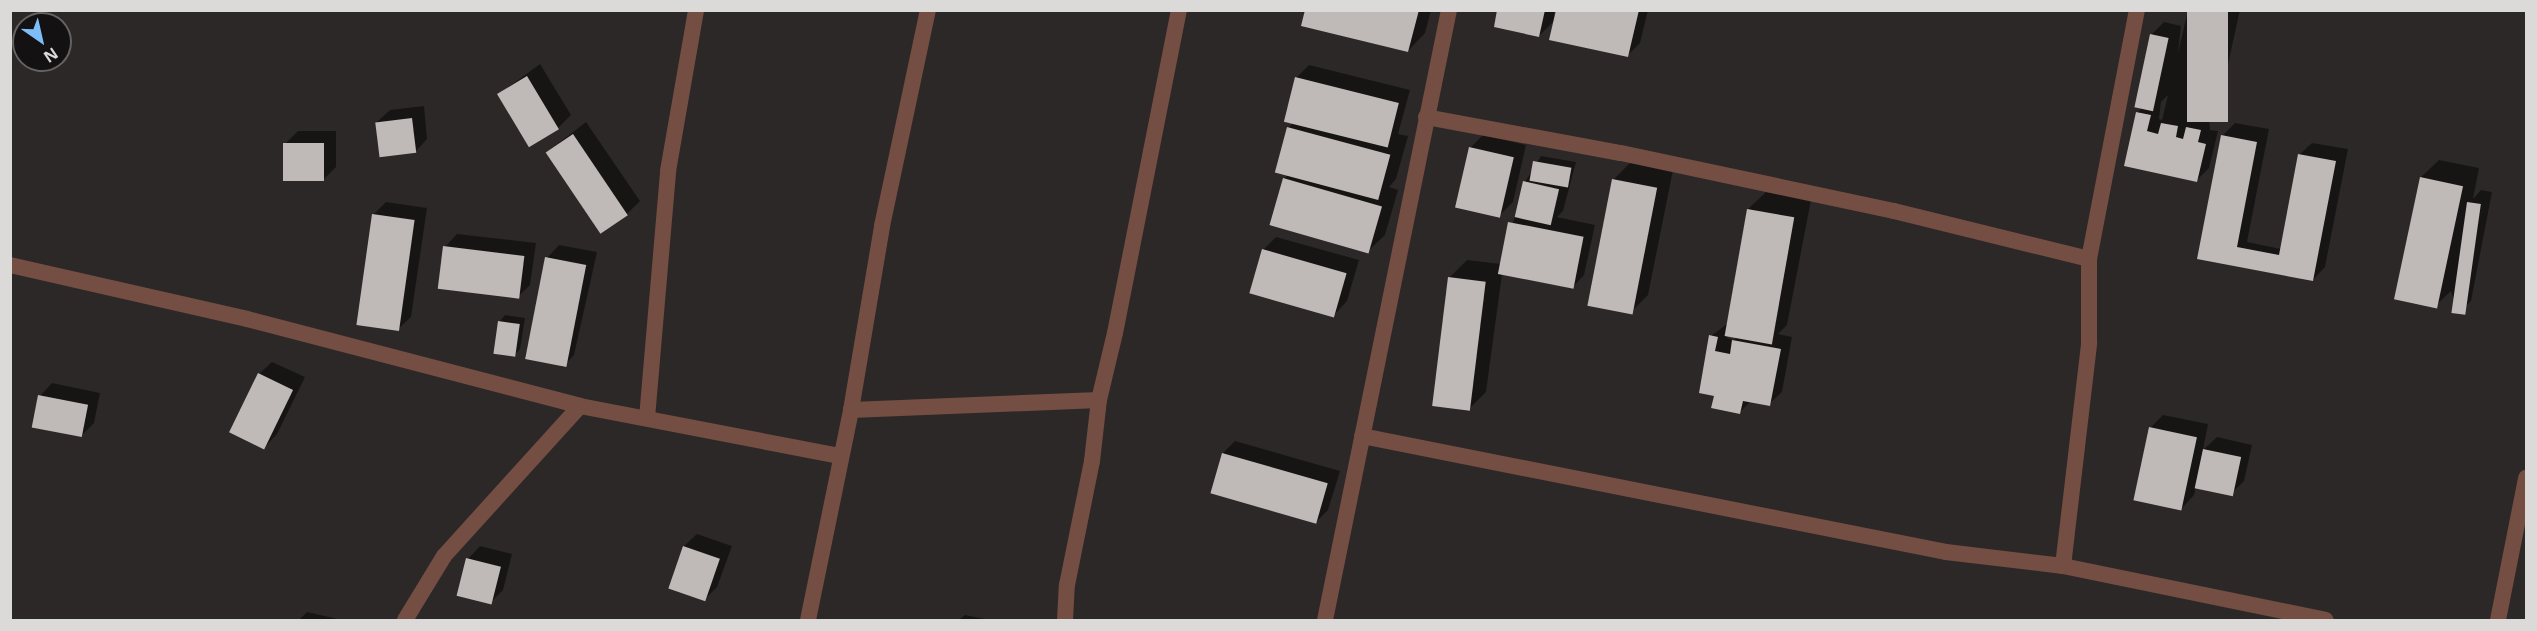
<!DOCTYPE html>
<style>
body{margin:0}
#map{position:relative;width:2537px;height:631px;overflow:hidden;background:#2c2827;font-family:"Noto Sans",sans-serif}
div>[style]{position:absolute}
.shadow>*{inset:0;background:#0007}
.building>*{inset:0;background:#bfb9b8;transform-origin:0 0}
.minor>*{height:16px;margin:-8px;padding:0 8px;transform-origin:8px;border-radius:8px;background:#744e43}
span{translate:-50% -50%;white-space:nowrap;text-align:center;line-height:1.15;-webkit-text-stroke:6px #131111;paint-order:stroke}
.frame{position:absolute;inset:0;border:12px solid #dcdad9;pointer-events:none}
.north{position:absolute;left:12px;top:12px;width:60px;height:60px;box-sizing:border-box;background:#131111;border:2px solid #636161;border-radius:50%;rotate:146deg;font-size:16px;font-weight:700;line-height:24px;text-align:center;color:#dcdad9}
.north::after{content:'';display:block;margin:auto;width:21px;height:27px;background:#7dbef9;clip-path:polygon(50% 0,100% 100%,50% 72%,0 100%)}
</style>
<div id="map">
<div class="shadow">
<div style="clip-path:polygon(1307px 10px,1431px 10px,1425px 33px,1408px 51px)"></div>
<div style="clip-path:polygon(1501px 10px,1554px 10px,1555px 20px,1539px 36px)"></div>
<div style="clip-path:polygon(1558px 10px,1648px 10px,1640px 43px,1627px 56px)"></div>
<div style="clip-path:polygon(evenodd,2188px 10px,2240px 10px,2218px 109px,2209px 117px,2210px 130px,2218px 131px,2209px 168px,2197px 180px,2125px 165px,2137px 113px,2143px 107px,2151px 35px,2164px 22px,2181px 26px,2178px 53px,2188px 10px,2168px 95px,2162px 120px,2159px 119px,2161px 102px,2168px 95px)"></div>
<div style="clip-path:polygon(540px 64px,571px 115px,558px 128px,499px 94px)"></div>
<div style="clip-path:polygon(1309px 65px,1410px 90px,1398px 134px,1408px 136px,1396px 179px,1389px 187px,1398px 190px,1385px 235px,1367px 252px,1284px 179px,1289px 174px,1288px 128px,1294px 122px,1296px 78px)"></div>
<div style="clip-path:polygon(424px 106px,427px 139px,415px 152px,377px 122px,390px 110px)"></div>
<div style="clip-path:polygon(586px 122px,640px 201px,627px 214px,547px 152px)"></div>
<div style="clip-path:polygon(2235px 123px,2269px 129px,2247px 242px,2281px 249px,2299px 155px,2312px 143px,2348px 149px,2325px 267px,2313px 280px,2235px 266px,2222px 136px)"></div>
<div style="clip-path:polygon(298px 131px,336px 131px,336px 167px,324px 179px,285px 144px)"></div>
<div style="clip-path:polygon(1483px 135px,1526px 145px,1513px 202px,1500px 215px,1470px 148px)"></div>
<div style="clip-path:polygon(1541px 156px,1576px 162px,1563px 211px,1557px 217px,1595px 225px,1584px 275px,1572px 288px,1502px 274px,1486px 392px,1468px 410px,1449px 278px,1467px 260px,1501px 264px,1525px 182px)"></div>
<div style="clip-path:polygon(2439px 160px,2479px 168px,2473px 199px,2481px 190px,2492px 192px,2471px 301px,2458px 313px,2451px 291px,2435px 306px,2421px 177px)"></div>
<div style="clip-path:polygon(1631px 162px,1673px 170px,1648px 295px,1630px 313px,1613px 180px)"></div>
<div style="clip-path:polygon(evenodd,1766px 192px,1811px 200px,1787px 325px,1778px 334px,1792px 337px,1782px 392px,1769px 404px,1751px 401px,1740px 412px,1715px 394px,1711px 336px,1727px 324px,1748px 209px,1766px 192px,1728px 335px,1737px 337px,1734px 340px,1727px 338px,1728px 335px)"></div>
<div style="clip-path:polygon(386px 202px,427px 208px,411px 317px,398px 329px,373px 215px)"></div>
<div style="clip-path:polygon(457px 234px,536px 243px,530px 285px,517px 298px,445px 247px)"></div>
<div style="clip-path:polygon(1276px 237px,1359px 260px,1347px 301px,1335px 314px,1263px 250px)"></div>
<div style="clip-path:polygon(559px 245px,597px 252px,574px 355px,562px 368px,547px 258px)"></div>
<div style="clip-path:polygon(505px 315px,525px 318px,520px 349px,514px 355px,499px 322px)"></div>
<div style="clip-path:polygon(272px 362px,305px 377px,277px 434px,265px 447px,259px 374px)"></div>
<div style="clip-path:polygon(52px 383px,100px 393px,94px 423px,81px 436px,40px 396px)"></div>
<div style="clip-path:polygon(2163px 415px,2208px 424px,2203px 450px,2217px 437px,2252px 445px,2244px 481px,2231px 494px,2196px 487px,2194px 495px,2182px 508px,2150px 428px)"></div>
<div style="clip-path:polygon(1235px 441px,1340px 471px,1328px 510px,1315px 523px,1223px 453px)"></div>
<div style="clip-path:polygon(697px 534px,732px 546px,717px 587px,705px 599px,670px 587px,684px 546px)"></div>
<div style="clip-path:polygon(480px 546px,512px 554px,503px 590px,490px 603px,468px 559px)"></div>
<div style="clip-path:polygon(307px 612px,342px 620px,299px 620px)"></div>
<div style="clip-path:polygon(965px 615px,990px 620px,959px 620px)"></div>
</div>
<div class="building">
<div style="clip-path:polygon(1305px 10px,1419px 10px,1408px 52px,1301px 26px)"></div>
<div style="clip-path:polygon(1497px 10px,1545px 10px,1539px 37px,1494px 27px)"></div>
<div style="clip-path:polygon(1556px 10px,1639px 10px,1628px 57px,1549px 40px)"></div>
<div style="left:2187px;top:10px;width:41px;height:112px"></div>
<div style="left:2150px;top:34px;width:19px;height:75px;rotate:12deg"></div>
<div style="left:527px;top:76px;width:62px;height:35px;rotate:59deg"></div>
<div style="left:1295px;top:77px;width:107px;height:46px;rotate:14deg"></div>
<div style="clip-path:polygon(2136px 112px,2151px 115px,2147px 131px,2158px 134px,2161px 123px,2178px 126px,2176px 137px,2183px 139px,2186px 127px,2201px 130px,2198px 142px,2206px 144px,2197px 182px,2124px 166px)"></div>
<div style="left:412px;top:118px;width:35px;height:37px;rotate:83deg"></div>
<div style="left:1287px;top:127px;width:107px;height:47px;rotate:15deg"></div>
<div style="left:573px;top:134px;width:98px;height:33px;rotate:56deg"></div>
<div style="clip-path:polygon(2221px 135px,2257px 142px,2237px 247px,2279px 255px,2298px 154px,2336px 161px,2313px 281px,2197px 259px)"></div>
<div style="left:283px;top:143px;width:41px;height:38px"></div>
<div style="left:1469px;top:147px;width:46px;height:62px;rotate:13deg"></div>
<div style="left:1533px;top:161px;width:39px;height:20px;rotate:10deg"></div>
<div style="left:2420px;top:177px;width:44px;height:125px;rotate:12deg"></div>
<div style="left:1283px;top:178px;width:103px;height:49px;rotate:16deg"></div>
<div style="left:1612px;top:179px;width:46px;height:129px;rotate:11deg"></div>
<div style="left:1523px;top:181px;width:37px;height:37px;rotate:13deg"></div>
<div style="left:2467px;top:202px;width:14px;height:112px;rotate:8deg"></div>
<div style="left:1747px;top:209px;width:48px;height:129px;rotate:10deg"></div>
<div style="left:372px;top:214px;width:43px;height:112px;rotate:8deg"></div>
<div style="left:1508px;top:222px;width:77px;height:53px;rotate:11deg"></div>
<div style="left:443px;top:246px;width:82px;height:43px;rotate:7deg"></div>
<div style="left:1262px;top:249px;width:88px;height:46px;rotate:16deg"></div>
<div style="left:545px;top:257px;width:42px;height:104px;rotate:11deg"></div>
<div style="left:1448px;top:277px;width:38px;height:130px;rotate:7deg"></div>
<div style="left:498px;top:321px;width:22px;height:33px;rotate:8deg"></div>
<div style="clip-path:polygon(1709px 335px,1718px 337px,1715px 351px,1730px 354px,1732px 340px,1781px 349px,1770px 406px,1743px 401px,1740px 414px,1711px 408px,1714px 396px,1699px 393px)"></div>
<div style="left:258px;top:373px;width:39px;height:66px;rotate:26deg"></div>
<div style="left:38px;top:395px;width:51px;height:33px;rotate:11deg"></div>
<div style="left:2149px;top:427px;width:49px;height:75px;rotate:12deg"></div>
<div style="left:2203px;top:449px;width:39px;height:40px;rotate:12deg"></div>
<div style="left:1222px;top:453px;width:110px;height:42px;rotate:16deg"></div>
<div style="left:683px;top:546px;width:39px;height:45px;rotate:19deg"></div>
<div style="left:466px;top:558px;width:36px;height:39px;rotate:14deg"></div>
</div>
<div class="minor">
<div style="left:1426px;top:117px;width:198px;rotate:10.5deg"></div>
<div style="left:1621px;top:153px;width:279px;rotate:12deg"></div>
<div style="left:1894px;top:211px;width:201px;rotate:13.8deg"></div>
<div style="left:10px;top:265px;width:243px;rotate:12.8deg"></div>
<div style="left:247px;top:319px;width:344px;rotate:14.6deg"></div>
<div style="left:580px;top:406px;width:265px;rotate:10.9deg"></div>
<div style="left:851px;top:410px;width:248px;rotate:-2.3deg"></div>
<div style="left:647px;top:418px;width:248px;rotate:-85.1deg"></div>
<div style="left:668px;top:171px;width:163px;rotate:-80.1deg"></div>
<div style="left:1362px;top:436px;width:595px;rotate:11.23deg"></div>
<div style="left:1946px;top:552px;width:118px;rotate:6.8deg"></div>
<div style="left:2063px;top:566px;width:268px;rotate:11.6deg"></div>
<div style="left:2063px;top:566px;width:225px;rotate:-83.3deg"></div>
<div style="left:2089px;top:343px;width:84px;rotate:-90deg"></div>
<div style="left:2089px;top:259px;width:254px;rotate:-79.1deg"></div>
<div style="left:405px;top:620px;width:75px;rotate:-58.6deg"></div>
<div style="left:444px;top:556px;width:202px;rotate:-47.8deg"></div>
<div style="left:808px;top:620px;width:214px;rotate:-78.4deg"></div>
<div style="left:851px;top:410px;width:187px;rotate:-80.4deg"></div>
<div style="left:882px;top:226px;width:221px;rotate:-78deg"></div>
<div style="left:1065px;top:620px;width:35px;rotate:-87deg"></div>
<div style="left:1067px;top:585px;width:126px;rotate:-78.6deg"></div>
<div style="left:1092px;top:461px;width:61px;rotate:-83.5deg"></div>
<div style="left:1099px;top:400px;width:69px;rotate:-76.6deg"></div>
<div style="left:1115px;top:333px;width:329px;rotate:-78.8deg"></div>
<div style="left:1325px;top:620px;width:622px;rotate:-78.51deg"></div>
<div style="left:2498px;top:620px;width:145px;rotate:-78.8deg"></div>
</div>
<div class="frame"></div>
<div class="north">N</div>
</div>
